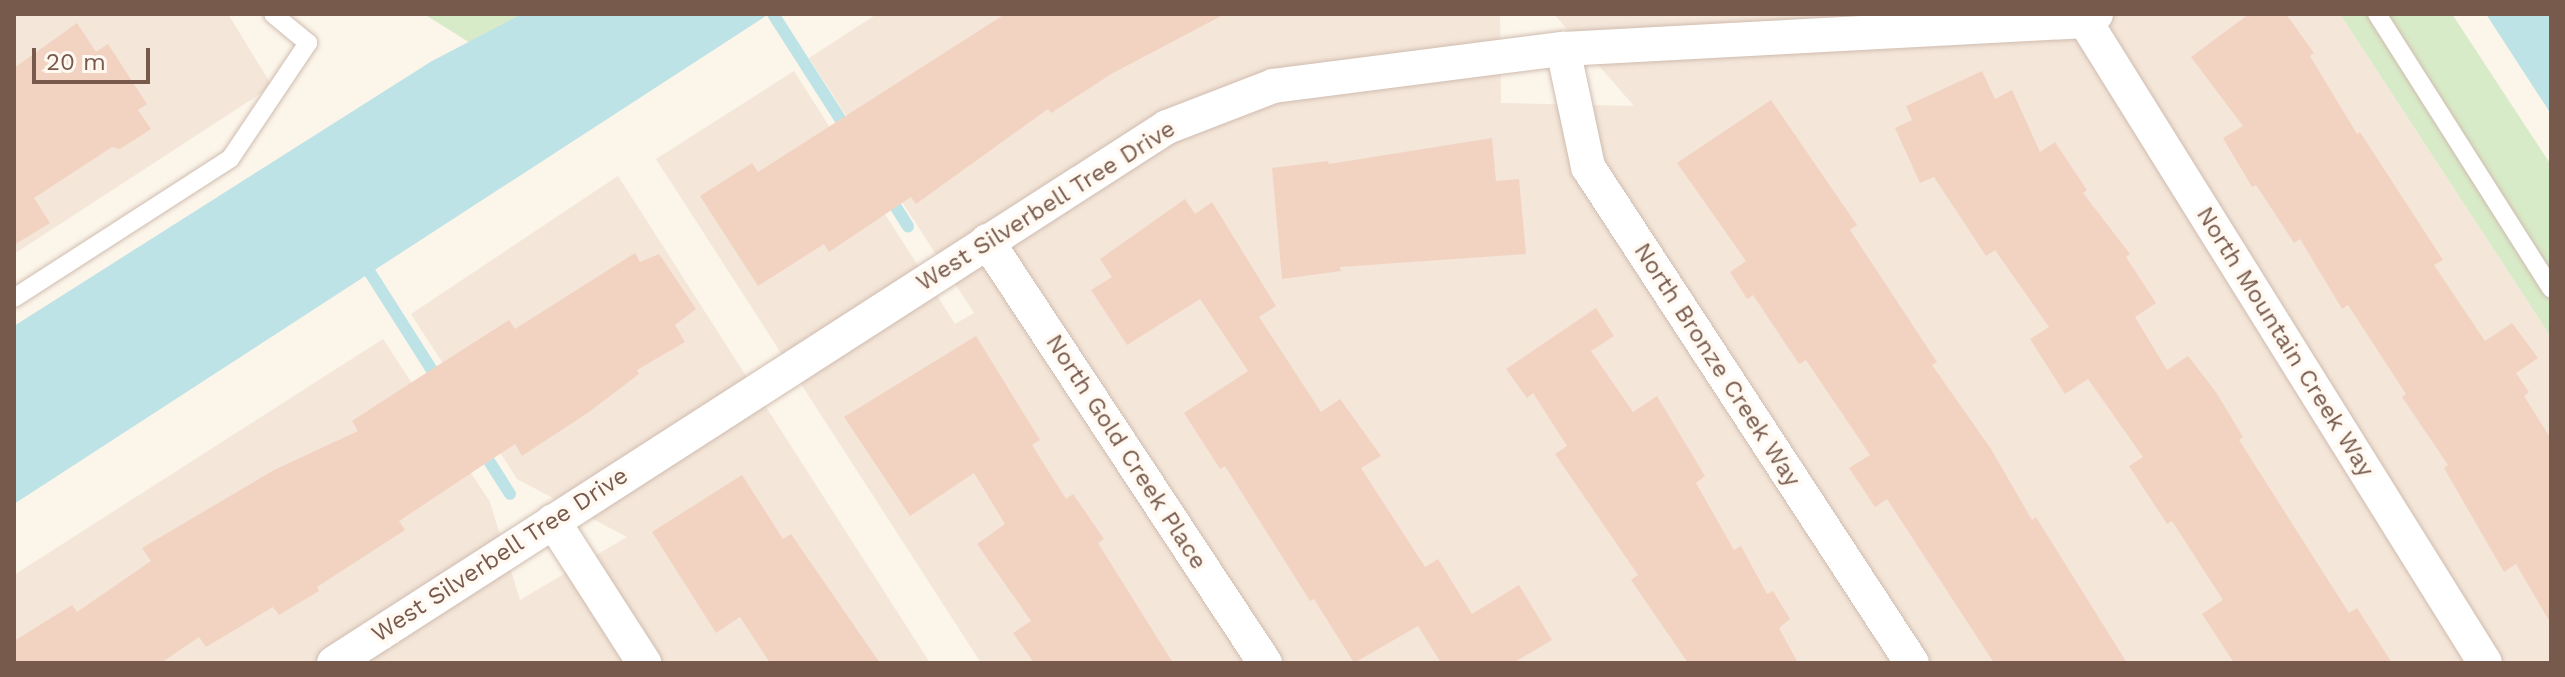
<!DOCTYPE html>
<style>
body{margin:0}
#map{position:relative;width:2565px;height:677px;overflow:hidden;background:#fcf5ea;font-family:"Work Sans",sans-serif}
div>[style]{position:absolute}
.residential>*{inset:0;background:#f4e6d9}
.green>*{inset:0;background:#d8ebc8}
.water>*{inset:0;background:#bee3e7}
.stream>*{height:12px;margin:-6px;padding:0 6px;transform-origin:6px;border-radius:6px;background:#bee3e7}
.building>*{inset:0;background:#f2d3c2}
.roads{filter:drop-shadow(0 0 2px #cfbcaf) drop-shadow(0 0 2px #cfbcaf)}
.service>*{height:18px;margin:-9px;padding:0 9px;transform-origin:9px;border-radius:9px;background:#fff}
.minor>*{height:34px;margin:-17px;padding:0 17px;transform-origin:17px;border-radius:17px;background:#fff}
span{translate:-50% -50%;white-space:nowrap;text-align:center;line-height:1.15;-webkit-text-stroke:7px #fff9f1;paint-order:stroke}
.street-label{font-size:24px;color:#785a4d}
.frame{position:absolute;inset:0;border:16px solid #785a4d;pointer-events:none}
.scale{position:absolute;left:32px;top:48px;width:118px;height:36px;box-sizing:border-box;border:4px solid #785a4d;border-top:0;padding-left:10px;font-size:24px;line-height:28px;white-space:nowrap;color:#785a4d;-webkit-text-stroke:6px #fff9f1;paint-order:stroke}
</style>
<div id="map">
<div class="residential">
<div style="clip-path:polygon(14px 14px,228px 14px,272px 86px,14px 254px)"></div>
<div style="clip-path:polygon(877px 14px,1500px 14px,1501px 103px,1634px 106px,1554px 14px,2340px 14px,2551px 337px,2551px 663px,981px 663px,656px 159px,794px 71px,955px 324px,974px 313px,809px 58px)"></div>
<div style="clip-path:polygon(618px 176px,930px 663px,14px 663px,14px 575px,383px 339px,490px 502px,520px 600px,627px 537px,517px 479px,411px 314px)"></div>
</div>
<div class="green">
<div style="clip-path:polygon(424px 14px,668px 14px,545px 90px)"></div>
<div style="clip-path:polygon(2340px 14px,2452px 14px,2551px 165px,2551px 337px)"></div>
</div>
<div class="water">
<div style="clip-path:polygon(522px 14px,769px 14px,14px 504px,14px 326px,432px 61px)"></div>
<div style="clip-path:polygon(2486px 14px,2551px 14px,2551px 114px)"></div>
</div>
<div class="stream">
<div style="left:773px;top:14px;width:141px;rotate:57.4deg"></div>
<div style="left:889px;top:196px;width:36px;rotate:58deg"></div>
<div style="left:362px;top:260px;width:146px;rotate:57.6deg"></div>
<div style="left:482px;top:450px;width:52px;rotate:57.5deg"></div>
</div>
<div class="building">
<div style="clip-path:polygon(1005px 14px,1225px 14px,1113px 73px,1051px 113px,1048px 109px,916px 204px,911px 197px,829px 252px,824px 244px,758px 286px,700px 196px,752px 163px,758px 172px)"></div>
<div style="clip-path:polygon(2249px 14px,2286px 14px,2314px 53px,2310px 56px,2357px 134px,2360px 132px,2443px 260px,2434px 265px,2485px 341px,2512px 323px,2538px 358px,2516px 373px,2529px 392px,2524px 396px,2551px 439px,2551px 624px,2516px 564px,2504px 572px,2444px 468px,2448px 465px,2402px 397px,2406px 394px,2348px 305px,2342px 309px,2300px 239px,2294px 243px,2256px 185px,2252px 187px,2223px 138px,2243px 126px,2191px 57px)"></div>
<div style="clip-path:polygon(77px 23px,96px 52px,108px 44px,147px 104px,138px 110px,151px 129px,120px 149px,112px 147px,34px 198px,50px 223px,14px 245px,14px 68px)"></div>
<div style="clip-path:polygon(1982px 71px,1995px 99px,2012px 90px,2040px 152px,2055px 142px,2087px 190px,2083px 193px,2130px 254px,2126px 257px,2156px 303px,2135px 317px,2167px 370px,2188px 356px,2216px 392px,2243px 437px,2239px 440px,2349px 613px,2357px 608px,2392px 663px,2234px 663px,2202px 614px,2223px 600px,2172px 521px,2167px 524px,2129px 466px,2143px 457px,2088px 379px,2065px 394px,2030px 339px,2049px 327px,1995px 250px,1986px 256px,1934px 177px,1920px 183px,1895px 128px,1912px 120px,1906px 106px)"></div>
<div style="clip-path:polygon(1771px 100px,1857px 225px,1850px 230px,1937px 362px,1932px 365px,1991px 449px,2032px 520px,2036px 517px,2127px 663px,1994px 663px,1887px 499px,1875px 507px,1849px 468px,1870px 455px,1806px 360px,1799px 364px,1753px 295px,1747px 299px,1730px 272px,1746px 261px,1677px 163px)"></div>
<div style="clip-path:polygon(1492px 138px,1496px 181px,1519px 179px,1526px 254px,1340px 267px,1341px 271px,1282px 279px,1272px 168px,1328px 161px,1329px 164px)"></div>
<div style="clip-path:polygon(1185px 199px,1195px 214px,1212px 202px,1276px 306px,1259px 317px,1321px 412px,1340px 399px,1381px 456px,1361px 468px,1425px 567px,1438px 559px,1472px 614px,1519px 585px,1552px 640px,1513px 663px,1441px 663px,1418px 626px,1354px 663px,1314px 599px,1310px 601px,1225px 466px,1220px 469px,1184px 413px,1248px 371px,1200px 299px,1127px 345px,1091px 290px,1112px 277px,1100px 259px)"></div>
<div style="clip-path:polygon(635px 253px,640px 262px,659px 254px,696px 309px,675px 325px,685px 342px,637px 370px,639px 374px,589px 412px,522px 456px,515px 444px,399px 521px,405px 530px,317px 587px,319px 591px,279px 615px,273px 607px,206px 647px,199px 637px,161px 663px,14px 663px,14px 641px,72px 605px,77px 612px,151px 561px,142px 548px,274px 470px,358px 431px,352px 421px,412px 382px,509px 320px,515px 329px)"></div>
<div style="clip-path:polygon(1596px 308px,1614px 336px,1591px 351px,1633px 412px,1657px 396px,1705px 476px,1696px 483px,1734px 550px,1741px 546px,1767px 594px,1773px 591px,1790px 619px,1779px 628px,1798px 663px,1688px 663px,1631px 580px,1638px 575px,1555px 454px,1567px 446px,1533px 393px,1527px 398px,1506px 369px)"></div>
<div style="clip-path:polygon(976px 336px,1040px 440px,1032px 445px,1066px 499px,1073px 494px,1104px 539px,1098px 543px,1173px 663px,1034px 663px,1013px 633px,1031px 621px,977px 544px,1005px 524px,974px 473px,910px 516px,844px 417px)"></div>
<div style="clip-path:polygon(742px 475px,783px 539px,791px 534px,880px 663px,770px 663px,740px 617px,716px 633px,652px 532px)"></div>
</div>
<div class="roads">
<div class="service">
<div style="left:2377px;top:14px;width:325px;rotate:57.6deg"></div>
<div style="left:14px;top:298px;width:257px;rotate:-32.8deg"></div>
<div style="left:230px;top:159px;width:140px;rotate:-56.1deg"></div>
<div style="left:308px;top:43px;width:45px;rotate:-140.4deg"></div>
</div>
<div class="minor">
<div style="left:2085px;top:21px;width:756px;rotate:58.07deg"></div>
<div style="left:1563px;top:49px;width:121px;rotate:78deg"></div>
<div style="left:1588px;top:167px;width:592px;rotate:56.85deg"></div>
<div style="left:987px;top:241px;width:505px;rotate:56.62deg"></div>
<div style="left:553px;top:521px;width:169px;rotate:57.3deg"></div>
<div style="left:334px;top:663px;width:991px;rotate:-32.76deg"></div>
<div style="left:1167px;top:127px;width:114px;rotate:-21.1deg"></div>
<div style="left:1273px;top:86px;width:292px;rotate:-7.3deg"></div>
<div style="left:1563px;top:49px;width:523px;rotate:-3.07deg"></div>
<div style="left:2085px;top:21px;width:13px;rotate:-32deg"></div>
</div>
</div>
<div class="street-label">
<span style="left:1046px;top:206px;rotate:-32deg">West Silverbell Tree Drive</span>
<span style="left:2285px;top:342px;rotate:58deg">North Mountain Creek Way</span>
<span style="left:1717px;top:365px;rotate:57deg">North Bronze Creek Way</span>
<span style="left:1126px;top:452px;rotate:57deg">North Gold Creek Place</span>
<span style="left:500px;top:555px;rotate:-33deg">West Silverbell Tree Drive</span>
</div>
<div class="frame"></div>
<div class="scale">20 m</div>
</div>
